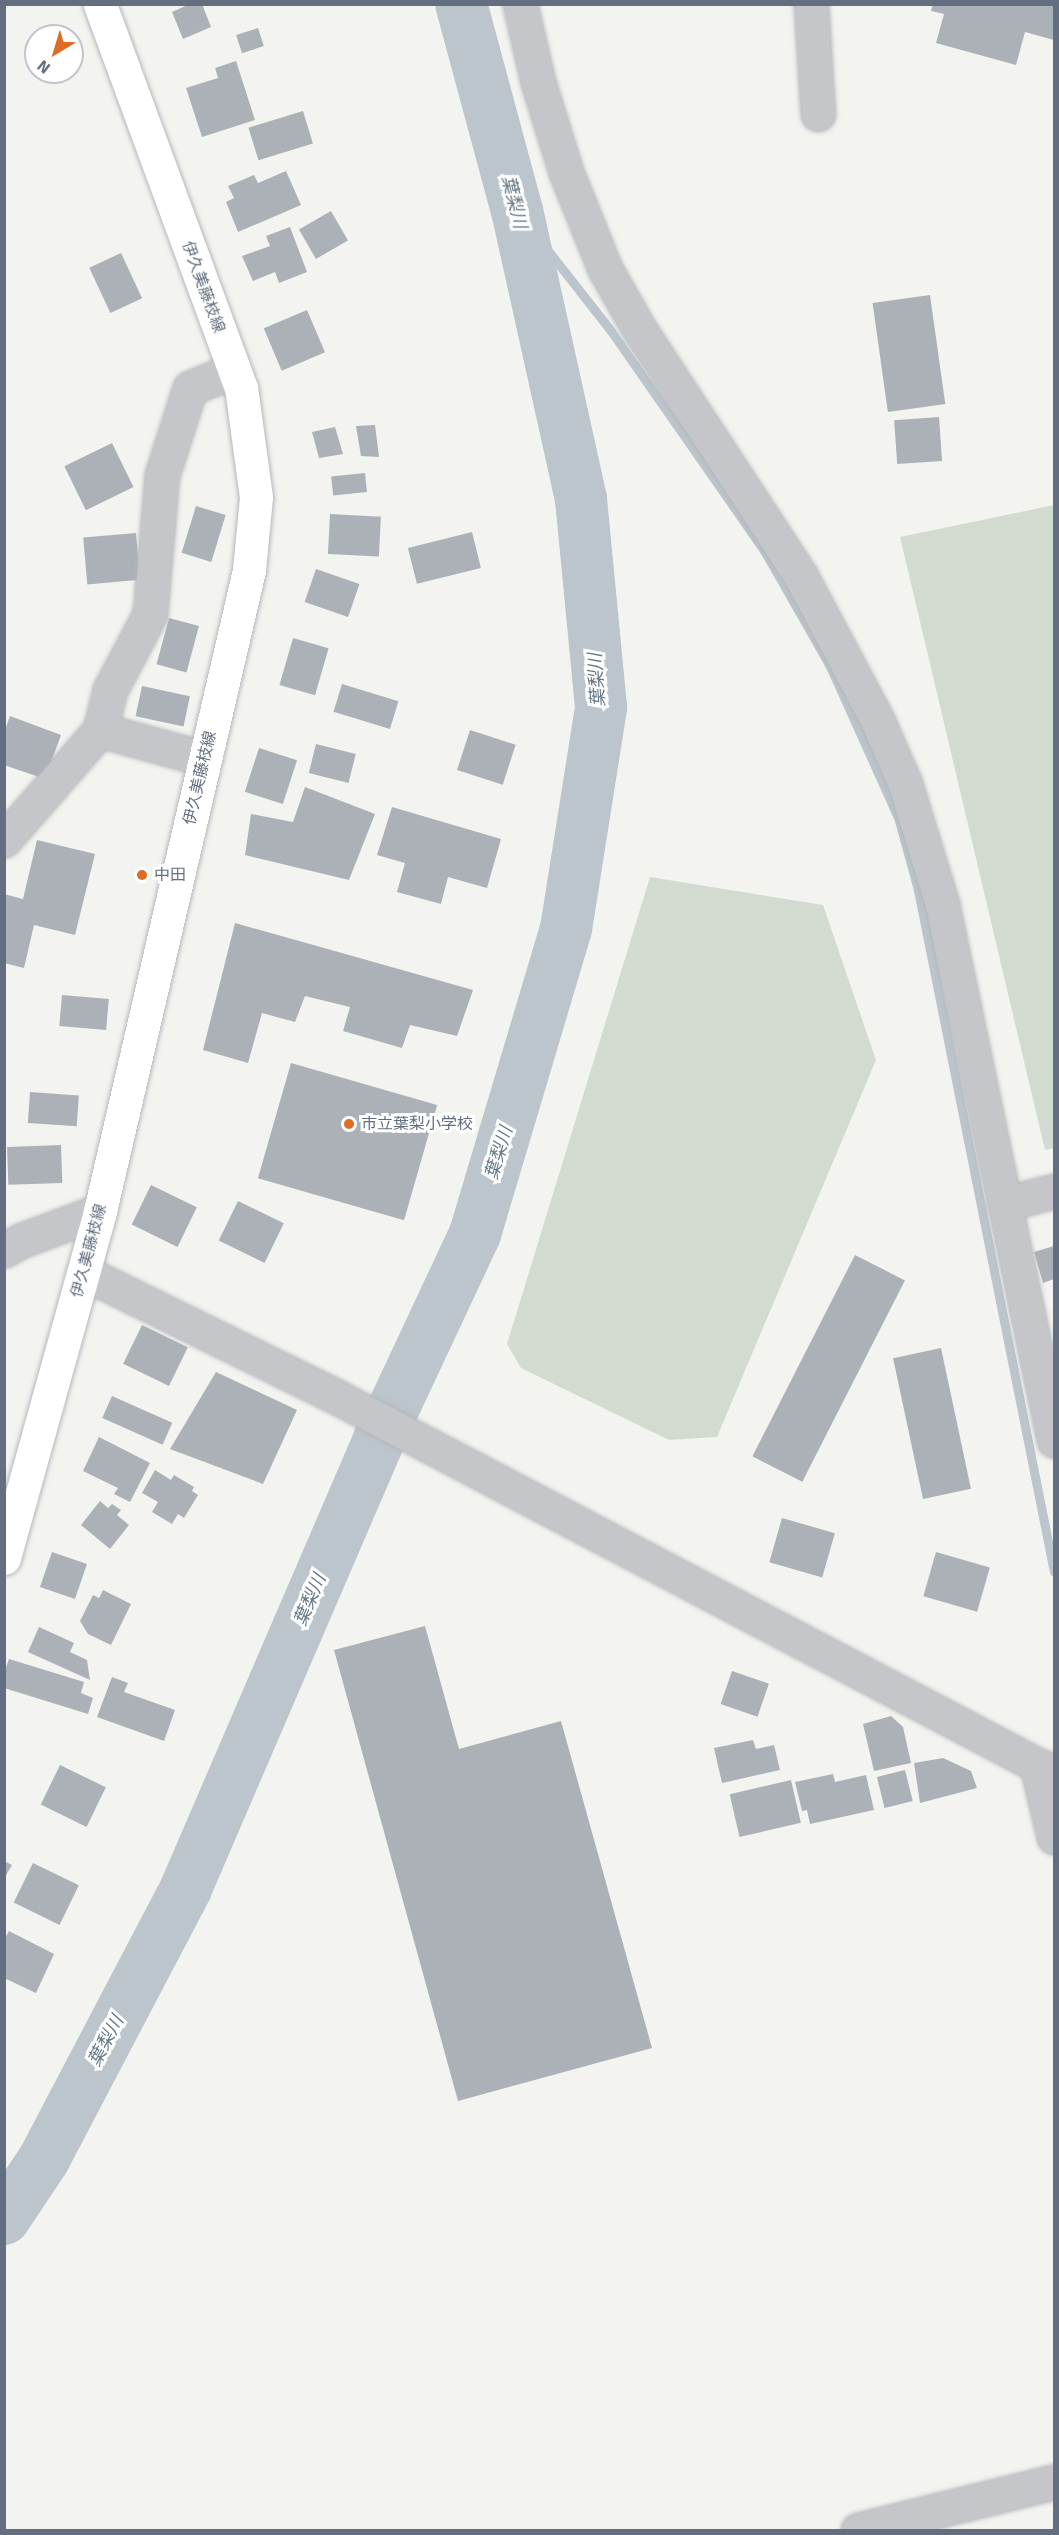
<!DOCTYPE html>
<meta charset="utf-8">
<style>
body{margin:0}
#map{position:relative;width:1059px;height:2535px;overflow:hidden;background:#f3f4f0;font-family:Signika,"Noto Sans JP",sans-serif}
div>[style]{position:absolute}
.green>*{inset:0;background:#d3dbd1}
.stream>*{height:9px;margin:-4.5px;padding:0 4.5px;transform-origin:4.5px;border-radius:4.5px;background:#bcc5cb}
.river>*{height:52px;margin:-26px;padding:0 26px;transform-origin:26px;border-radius:26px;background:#bcc5cb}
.building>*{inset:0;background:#acb1b8;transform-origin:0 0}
.roads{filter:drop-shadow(0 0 2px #b4b7bb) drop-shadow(0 0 2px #b4b7bb)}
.minor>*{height:33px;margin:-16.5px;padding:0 16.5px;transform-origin:16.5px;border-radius:16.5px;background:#c4c6ca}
.major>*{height:33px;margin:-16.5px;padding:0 16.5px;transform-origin:16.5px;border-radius:16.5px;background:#fff}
.dots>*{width:16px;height:16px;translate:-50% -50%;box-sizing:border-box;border:3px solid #fff;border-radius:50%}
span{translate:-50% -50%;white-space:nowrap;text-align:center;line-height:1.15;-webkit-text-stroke:6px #fff;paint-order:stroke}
.street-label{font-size:16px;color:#636f80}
.poi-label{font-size:16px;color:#636f80}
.left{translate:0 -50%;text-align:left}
.water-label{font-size:18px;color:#647785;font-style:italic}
.frame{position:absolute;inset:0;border:6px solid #636f80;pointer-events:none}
.north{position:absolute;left:24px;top:24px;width:60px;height:60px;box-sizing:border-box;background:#fff;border:2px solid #c1c5cc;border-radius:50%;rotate:218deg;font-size:16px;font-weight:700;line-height:24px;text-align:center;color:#636f80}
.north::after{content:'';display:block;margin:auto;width:21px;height:27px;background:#de6b26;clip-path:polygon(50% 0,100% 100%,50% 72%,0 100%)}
</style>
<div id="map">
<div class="green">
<div style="clip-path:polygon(1054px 505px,1054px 1148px,1045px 1150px,900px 537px)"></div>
<div style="clip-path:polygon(650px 877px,823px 905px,876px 1060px,717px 1437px,669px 1440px,521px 1368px,507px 1344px)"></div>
</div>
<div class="stream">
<div style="left:517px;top:211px;width:152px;rotate:51.9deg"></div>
<div style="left:611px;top:331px;width:269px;rotate:55.1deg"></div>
<div style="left:765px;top:552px;width:129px;rotate:60.3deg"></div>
<div style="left:829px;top:664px;width:171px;rotate:65.8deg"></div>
<div style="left:899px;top:820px;width:73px;rotate:74.8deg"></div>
<div style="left:918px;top:890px;width:695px;rotate:78.72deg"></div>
</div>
<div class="river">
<div style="left:4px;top:2219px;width:72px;rotate:-56.3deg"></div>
<div style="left:44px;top:2159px;width:306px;rotate:-62.3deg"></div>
<div style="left:186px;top:1888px;width:489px;rotate:-66.7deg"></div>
<div style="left:379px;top:1439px;width:226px;rotate:-64.9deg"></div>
<div style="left:475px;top:1234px;width:318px;rotate:-73.4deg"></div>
<div style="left:566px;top:929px;width:225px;rotate:-81deg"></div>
<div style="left:601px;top:707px;width:209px;rotate:-95.5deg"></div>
<div style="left:581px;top:499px;width:295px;rotate:-102.5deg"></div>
<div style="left:517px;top:211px;width:214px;rotate:-105.1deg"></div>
</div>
<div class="building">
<div style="clip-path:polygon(190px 4px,202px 4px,211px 27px,183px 39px,172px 12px)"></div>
<div style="clip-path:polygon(933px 4px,1054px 4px,1054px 40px,1025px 32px,1016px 65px,936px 43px,944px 14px,931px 11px)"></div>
<div style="left:258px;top:28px;width:19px;height:23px;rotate:72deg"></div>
<div style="clip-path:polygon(236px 61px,255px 120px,202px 137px,186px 88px,218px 78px,215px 68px)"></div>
<div style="left:303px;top:111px;width:34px;height:57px;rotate:73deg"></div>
<div style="clip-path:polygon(286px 171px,301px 205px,238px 232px,226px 202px,234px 198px,228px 186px,254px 175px,258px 183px)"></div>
<div style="left:331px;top:211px;width:34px;height:37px;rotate:60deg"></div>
<div style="clip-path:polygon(290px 227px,307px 272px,279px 283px,275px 272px,253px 281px,242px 256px,270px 246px,266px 236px)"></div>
<div style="left:121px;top:253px;width:50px;height:35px;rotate:65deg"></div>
<div style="left:930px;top:295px;width:110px;height:58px;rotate:82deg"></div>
<div style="left:307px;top:310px;width:46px;height:47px;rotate:67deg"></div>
<div style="left:939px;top:417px;width:44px;height:45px;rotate:86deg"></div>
<div style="clip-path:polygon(375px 425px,379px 457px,361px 456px,356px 426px)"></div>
<div style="clip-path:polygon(335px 427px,343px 454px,319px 458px,312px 432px)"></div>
<div style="left:112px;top:443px;width:49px;height:53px;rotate:64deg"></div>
<div style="left:365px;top:473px;width:19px;height:34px;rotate:84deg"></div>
<div style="left:196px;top:506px;width:31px;height:49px;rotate:17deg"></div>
<div style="left:330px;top:514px;width:51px;height:40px;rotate:3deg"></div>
<div style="left:472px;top:532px;width:37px;height:66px;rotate:76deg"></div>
<div style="left:136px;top:533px;width:47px;height:53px;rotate:85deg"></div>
<div style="left:316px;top:569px;width:46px;height:35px;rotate:19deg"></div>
<div style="left:169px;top:618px;width:31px;height:48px;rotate:15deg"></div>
<div style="left:293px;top:638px;width:37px;height:49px;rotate:16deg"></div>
<div style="left:342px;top:684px;width:59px;height:29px;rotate:17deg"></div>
<div style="left:142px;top:686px;width:49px;height:31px;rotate:12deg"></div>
<div style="clip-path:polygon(10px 716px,61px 735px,45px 779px,4px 765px,4px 733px)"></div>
<div style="left:470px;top:730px;width:48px;height:42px;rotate:18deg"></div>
<div style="left:316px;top:744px;width:41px;height:30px;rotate:14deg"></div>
<div style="left:259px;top:748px;width:40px;height:46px;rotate:18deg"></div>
<div style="clip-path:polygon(305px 787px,375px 814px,349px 880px,245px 855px,251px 814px,293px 822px)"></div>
<div style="clip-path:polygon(392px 807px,501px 839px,487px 888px,448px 877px,441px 904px,397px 892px,405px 863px,377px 855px)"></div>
<div style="clip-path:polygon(37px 840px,95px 854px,75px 935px,34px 925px,24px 968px,4px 963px,4px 894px,23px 899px)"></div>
<div style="clip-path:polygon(235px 923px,473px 990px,457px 1036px,410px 1025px,402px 1048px,343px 1031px,350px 1007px,305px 996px,295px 1022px,262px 1013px,248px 1063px,203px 1050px)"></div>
<div style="left:62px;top:995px;width:47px;height:31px;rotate:5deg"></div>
<div style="left:291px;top:1063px;width:152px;height:120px;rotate:16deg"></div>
<div style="left:30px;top:1092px;width:49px;height:31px;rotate:4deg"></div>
<div style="left:61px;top:1145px;width:38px;height:54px;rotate:88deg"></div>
<div style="left:151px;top:1185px;width:51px;height:44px;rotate:26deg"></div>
<div style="left:238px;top:1201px;width:51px;height:44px;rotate:26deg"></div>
<div style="clip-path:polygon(1054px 1246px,1054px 1279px,1043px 1283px,1034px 1252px)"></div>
<div style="left:855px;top:1255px;width:56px;height:226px;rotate:27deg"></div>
<div style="left:142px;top:1325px;width:51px;height:43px;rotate:26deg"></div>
<div style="left:941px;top:1348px;width:144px;height:49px;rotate:78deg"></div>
<div style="clip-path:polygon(216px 1372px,297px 1410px,263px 1484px,170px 1449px)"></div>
<div style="left:112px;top:1396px;width:66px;height:24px;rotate:24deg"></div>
<div style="clip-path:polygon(99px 1437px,150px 1463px,130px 1502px,114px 1494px,118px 1488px,83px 1471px)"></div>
<div style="clip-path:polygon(155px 1470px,171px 1480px,174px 1475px,194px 1487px,192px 1491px,198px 1495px,184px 1518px,178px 1514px,172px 1524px,152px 1512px,158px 1502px,142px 1493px)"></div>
<div style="clip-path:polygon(100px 1501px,108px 1508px,112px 1504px,121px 1510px,117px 1515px,129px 1525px,110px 1549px,81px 1525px)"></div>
<div style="left:782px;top:1518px;width:55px;height:46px;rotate:16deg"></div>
<div style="left:52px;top:1552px;width:37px;height:37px;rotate:19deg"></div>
<div style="left:936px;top:1552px;width:56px;height:46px;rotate:16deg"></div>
<div style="clip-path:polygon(103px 1590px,131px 1604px,111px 1645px,88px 1634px,80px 1621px,93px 1595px,99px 1598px)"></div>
<div style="clip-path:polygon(425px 1626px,459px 1749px,561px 1721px,652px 2048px,458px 2101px,334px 1650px)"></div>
<div style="clip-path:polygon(39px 1627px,74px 1643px,70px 1652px,87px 1660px,90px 1680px,28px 1652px)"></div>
<div style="clip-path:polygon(9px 1659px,84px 1682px,81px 1693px,93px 1698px,88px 1714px,4px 1688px,4px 1673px)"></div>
<div style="left:732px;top:1671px;width:39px;height:35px;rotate:19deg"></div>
<div style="clip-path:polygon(112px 1677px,128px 1683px,124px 1692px,175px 1710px,164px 1741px,97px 1717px)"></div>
<div style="clip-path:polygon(891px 1716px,903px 1727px,911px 1763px,874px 1771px,863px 1724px)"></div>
<div style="clip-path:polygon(753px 1740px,756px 1749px,774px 1745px,780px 1770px,722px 1783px,714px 1748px)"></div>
<div style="clip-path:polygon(943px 1758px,971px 1771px,977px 1788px,920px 1803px,914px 1763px)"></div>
<div style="left:60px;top:1765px;width:51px;height:44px;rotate:26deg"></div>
<div style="left:905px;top:1770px;width:32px;height:29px;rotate:76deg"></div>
<div style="clip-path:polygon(833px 1774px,835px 1782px,866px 1775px,874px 1810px,810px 1824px,807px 1810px,802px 1811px,795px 1782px)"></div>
<div style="left:791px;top:1780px;width:44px;height:63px;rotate:77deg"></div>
<div style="clip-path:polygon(4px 1861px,12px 1865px,4px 1879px)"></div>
<div style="left:33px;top:1863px;width:51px;height:44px;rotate:26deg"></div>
<div style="clip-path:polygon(9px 1931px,54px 1954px,36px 1993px,4px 1978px,4px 1940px)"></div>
</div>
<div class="roads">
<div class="minor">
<div style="left:520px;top:4px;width:80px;rotate:77deg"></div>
<div style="left:538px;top:82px;width:94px;rotate:72.7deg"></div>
<div style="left:566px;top:172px;width:105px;rotate:68.1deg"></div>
<div style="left:605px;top:269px;width:69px;rotate:60.5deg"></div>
<div style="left:639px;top:329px;width:296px;rotate:56.8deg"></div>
<div style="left:801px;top:577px;width:164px;rotate:62deg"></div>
<div style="left:878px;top:722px;width:68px;rotate:66.5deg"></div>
<div style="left:905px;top:784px;width:126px;rotate:72.9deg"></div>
<div style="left:942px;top:904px;width:548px;rotate:78.2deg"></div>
<div style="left:811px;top:4px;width:110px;rotate:86.4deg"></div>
<div style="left:100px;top:730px;width:41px;rotate:-76deg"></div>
<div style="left:110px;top:690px;width:86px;rotate:-62.2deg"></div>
<div style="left:150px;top:614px;width:140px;rotate:-85.1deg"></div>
<div style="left:162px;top:475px;width:91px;rotate:-72.2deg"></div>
<div style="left:190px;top:388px;width:48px;rotate:-22.2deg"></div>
<div style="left:4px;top:840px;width:146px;rotate:-48.9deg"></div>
<div style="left:100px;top:730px;width:109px;rotate:15.4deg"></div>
<div style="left:1004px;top:1204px;width:52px;rotate:-14.6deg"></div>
<div style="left:4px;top:1250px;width:18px;rotate:-29deg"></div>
<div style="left:20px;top:1241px;width:85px;rotate:-20.6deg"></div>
<div style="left:83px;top:1272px;width:281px;rotate:26.2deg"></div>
<div style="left:335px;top:1396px;width:793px;rotate:27.73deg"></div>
<div style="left:1037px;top:1765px;width:18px;rotate:22deg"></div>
<div style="left:1037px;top:1765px;width:74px;rotate:76.7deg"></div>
<div style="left:858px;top:2530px;width:202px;rotate:-13.8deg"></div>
</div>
<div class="major">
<div style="left:4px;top:1558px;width:360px;rotate:-74.5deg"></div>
<div style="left:100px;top:1211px;width:658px;rotate:-76.91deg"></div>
<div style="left:249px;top:570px;width:73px;rotate:-84.5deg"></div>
<div style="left:256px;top:497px;width:110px;rotate:-97.8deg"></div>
<div style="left:241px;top:388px;width:409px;rotate:-110.2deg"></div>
</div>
</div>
<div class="dots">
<div style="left:142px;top:875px;background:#de6b26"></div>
<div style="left:349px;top:1124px;background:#de6b26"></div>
</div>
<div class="street-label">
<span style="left:203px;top:287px;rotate:70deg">伊久美藤枝線</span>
<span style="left:200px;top:778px;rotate:-77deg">伊久美藤枝線</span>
<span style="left:89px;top:1251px;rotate:-75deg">伊久美藤枝線</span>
</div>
<div class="poi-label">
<span class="left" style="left:154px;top:875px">中田</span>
<span class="left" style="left:361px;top:1124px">市立葉梨小学校</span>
</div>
<div class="water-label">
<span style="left:514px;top:202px;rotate:76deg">葉梨川</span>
<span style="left:597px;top:680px;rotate:-94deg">葉梨川</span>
<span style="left:499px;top:1153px;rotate:-73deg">葉梨川</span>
<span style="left:310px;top:1600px;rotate:-67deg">葉梨川</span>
<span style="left:106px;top:2041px;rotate:-62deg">葉梨川</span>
</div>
<div class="frame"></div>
<div class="north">N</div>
</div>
